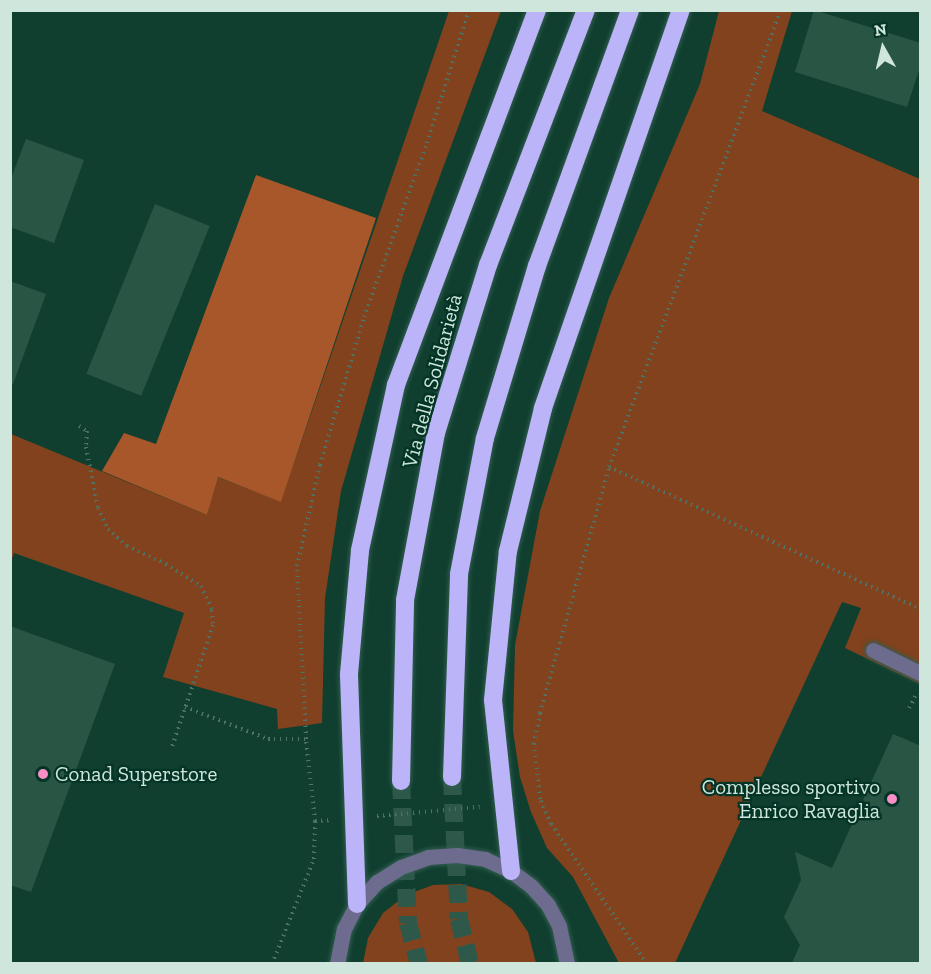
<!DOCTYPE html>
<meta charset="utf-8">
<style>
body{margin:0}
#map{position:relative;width:931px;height:974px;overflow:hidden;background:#103f30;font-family:"Zilla Slab",serif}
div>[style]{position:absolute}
.green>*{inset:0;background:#82421d}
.forest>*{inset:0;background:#a75729}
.building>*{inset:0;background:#295545;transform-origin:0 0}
.highway-tunnel>*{height:18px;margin-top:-9px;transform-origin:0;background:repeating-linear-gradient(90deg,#2d584a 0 18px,transparent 0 27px)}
.path>*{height:4px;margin-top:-2px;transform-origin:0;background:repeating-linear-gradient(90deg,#4d7467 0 1.5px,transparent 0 6px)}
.roads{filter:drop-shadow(0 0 2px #325d4f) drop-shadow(0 0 2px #325d4f)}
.minor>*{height:15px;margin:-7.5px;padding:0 7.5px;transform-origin:7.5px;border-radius:7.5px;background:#6d6b8e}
.highway>*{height:18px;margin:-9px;padding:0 9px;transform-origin:9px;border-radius:9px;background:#bbb4f9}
.dots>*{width:16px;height:16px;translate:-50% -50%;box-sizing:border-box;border:3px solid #033426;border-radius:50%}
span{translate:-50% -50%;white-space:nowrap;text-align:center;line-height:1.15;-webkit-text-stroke:4.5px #033426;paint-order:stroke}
.street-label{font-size:21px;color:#cfe6dc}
.poi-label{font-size:21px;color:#cfe6dc}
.left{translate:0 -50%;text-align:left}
.right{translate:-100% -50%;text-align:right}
.frame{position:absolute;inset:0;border:12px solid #cfe6dc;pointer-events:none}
.north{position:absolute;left:853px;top:18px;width:60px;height:60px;-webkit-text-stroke:4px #033426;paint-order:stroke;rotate:352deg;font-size:16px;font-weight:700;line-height:24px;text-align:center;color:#cfe6dc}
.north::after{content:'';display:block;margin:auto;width:21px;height:27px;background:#cfe6dc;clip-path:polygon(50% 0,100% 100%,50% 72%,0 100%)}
</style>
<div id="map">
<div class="green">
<div style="clip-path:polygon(449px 11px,501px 11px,403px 276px,341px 491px,325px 598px,322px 723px,278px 729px,277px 709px,163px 677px,184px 613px,14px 553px,11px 562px,11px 434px,207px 515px,217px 477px,281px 501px)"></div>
<div style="clip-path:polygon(719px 11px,792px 11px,762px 111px,920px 179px,920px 684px,845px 648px,861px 608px,842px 602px,675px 963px,619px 963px,573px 877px,547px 848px,531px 812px,520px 777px,513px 731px,515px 645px,540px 511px,609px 298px,700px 84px)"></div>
<div style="clip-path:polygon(461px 884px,489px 892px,512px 909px,528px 932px,536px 963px,363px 963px,368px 938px,383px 913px,406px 895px,433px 885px)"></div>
</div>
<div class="forest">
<div style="clip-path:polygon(256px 175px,376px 218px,281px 502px,218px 477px,207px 515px,102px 471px,124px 433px,156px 444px)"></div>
</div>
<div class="building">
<div style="clip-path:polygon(814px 10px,921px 43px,921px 64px,907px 107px,795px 72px)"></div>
<div style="clip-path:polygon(26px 139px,84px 160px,54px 243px,10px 227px,10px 181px)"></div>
<div style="left:155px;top:204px;width:59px;height:183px;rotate:22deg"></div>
<div style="clip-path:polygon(10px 281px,46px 294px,13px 384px,10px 384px)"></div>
<div style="clip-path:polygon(10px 626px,115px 664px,31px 892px,10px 885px)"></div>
<div style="clip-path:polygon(893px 734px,921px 746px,921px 963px,792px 963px,800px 945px,784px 917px,801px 880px,795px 852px,832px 868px)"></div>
</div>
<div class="highway-tunnel">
<div style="left:452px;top:777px;width:142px;rotate:87.2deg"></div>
<div style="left:459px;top:919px;width:46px;rotate:76.3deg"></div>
<div style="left:401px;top:781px;width:142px;rotate:87.2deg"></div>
<div style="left:408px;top:923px;width:42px;rotate:75deg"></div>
</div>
<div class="path">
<div style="left:79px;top:426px;width:9px;rotate:32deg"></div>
<div style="left:87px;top:431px;width:16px;rotate:94deg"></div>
<div style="left:86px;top:447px;width:62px;rotate:78.9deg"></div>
<div style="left:98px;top:508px;width:23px;rotate:65deg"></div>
<div style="left:108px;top:529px;width:25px;rotate:42deg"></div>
<div style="left:127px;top:546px;width:43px;rotate:24.8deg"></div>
<div style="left:166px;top:564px;width:41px;rotate:32.2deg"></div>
<div style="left:201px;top:586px;width:26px;rotate:65deg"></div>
<div style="left:212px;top:610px;width:15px;rotate:86deg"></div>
<div style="left:213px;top:625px;width:129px;rotate:108.6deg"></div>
<div style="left:609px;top:467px;width:342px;rotate:24.5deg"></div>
<div style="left:185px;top:707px;width:89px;rotate:21.1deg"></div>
<div style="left:268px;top:739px;width:38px"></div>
<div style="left:909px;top:708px;width:15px;rotate:-62deg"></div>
<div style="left:377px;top:816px;width:103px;rotate:-5deg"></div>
<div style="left:315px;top:821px;width:82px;rotate:-96.3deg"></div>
<div style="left:306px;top:739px;width:173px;rotate:-93deg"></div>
<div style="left:297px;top:566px;width:104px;rotate:-77.2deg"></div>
<div style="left:320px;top:465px;width:154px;rotate:-73.4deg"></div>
<div style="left:364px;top:317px;width:185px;rotate:-70.1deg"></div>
<div style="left:427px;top:143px;width:139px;rotate:-72.5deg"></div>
<div style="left:272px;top:964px;width:113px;rotate:-68.2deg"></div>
<div style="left:314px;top:859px;width:38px;rotate:-88deg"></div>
<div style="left:315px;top:821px;width:16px;rotate:-4deg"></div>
<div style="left:647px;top:964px;width:170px;rotate:-124.4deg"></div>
<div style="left:551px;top:824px;width:27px;rotate:-114deg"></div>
<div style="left:540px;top:799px;width:55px;rotate:-96.2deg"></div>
<div style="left:534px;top:744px;width:32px;rotate:-79deg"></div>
<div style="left:540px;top:713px;width:255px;rotate:-74.3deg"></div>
<div style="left:609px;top:467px;width:488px;rotate:-69.4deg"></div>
</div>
<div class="roads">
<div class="minor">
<div style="left:873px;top:650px;width:52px;rotate:26.1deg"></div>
<div style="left:337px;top:964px;width:36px;rotate:-79deg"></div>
<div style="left:344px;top:929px;width:28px;rotate:-63deg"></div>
<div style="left:357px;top:904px;width:30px;rotate:-48deg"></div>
<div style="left:377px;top:882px;width:28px;rotate:-32deg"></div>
<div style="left:401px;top:867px;width:29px;rotate:-20deg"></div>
<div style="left:428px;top:857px;width:29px;rotate:-4deg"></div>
<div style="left:457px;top:855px;width:28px;rotate:8deg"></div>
<div style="left:485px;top:859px;width:29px;rotate:25deg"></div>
<div style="left:511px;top:871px;width:25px;rotate:37deg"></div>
<div style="left:531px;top:886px;width:25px;rotate:48deg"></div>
<div style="left:548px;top:905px;width:24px;rotate:62deg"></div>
<div style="left:559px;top:926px;width:39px;rotate:78deg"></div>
</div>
<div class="highway">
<div style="left:452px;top:777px;width:203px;rotate:-88deg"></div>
<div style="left:459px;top:574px;width:138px;rotate:-79.2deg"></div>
<div style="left:485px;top:438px;width:180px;rotate:-73.2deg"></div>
<div style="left:537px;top:266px;width:272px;rotate:-70deg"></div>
<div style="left:401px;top:781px;width:181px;rotate:-88.7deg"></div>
<div style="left:405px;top:600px;width:170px;rotate:-79.5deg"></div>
<div style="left:436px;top:433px;width:176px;rotate:-72.8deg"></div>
<div style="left:488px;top:265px;width:273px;rotate:-69deg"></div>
<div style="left:511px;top:871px;width:172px;rotate:-96deg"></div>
<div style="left:493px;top:700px;width:150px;rotate:-84.3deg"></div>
<div style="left:508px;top:551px;width:147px;rotate:-76.2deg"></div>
<div style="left:543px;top:408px;width:421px;rotate:-70.9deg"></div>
<div style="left:357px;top:904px;width:230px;rotate:-92deg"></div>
<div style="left:349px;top:674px;width:124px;rotate:-84.9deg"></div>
<div style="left:360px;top:550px;width:169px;rotate:-77.7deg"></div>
<div style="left:396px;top:385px;width:401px;rotate:-69.4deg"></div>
</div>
</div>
<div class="dots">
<div style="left:43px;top:774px;background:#fa8fc7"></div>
<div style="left:892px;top:799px;background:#fa8fc7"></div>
</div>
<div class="street-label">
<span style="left:432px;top:381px;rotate:-75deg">Via della Solidarietà</span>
</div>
<div class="poi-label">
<span class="left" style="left:55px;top:774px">Conad Superstore</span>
<span class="right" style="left:880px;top:799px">Complesso sportivo<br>Enrico Ravaglia</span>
</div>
<div class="frame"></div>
<div class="north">N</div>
</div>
